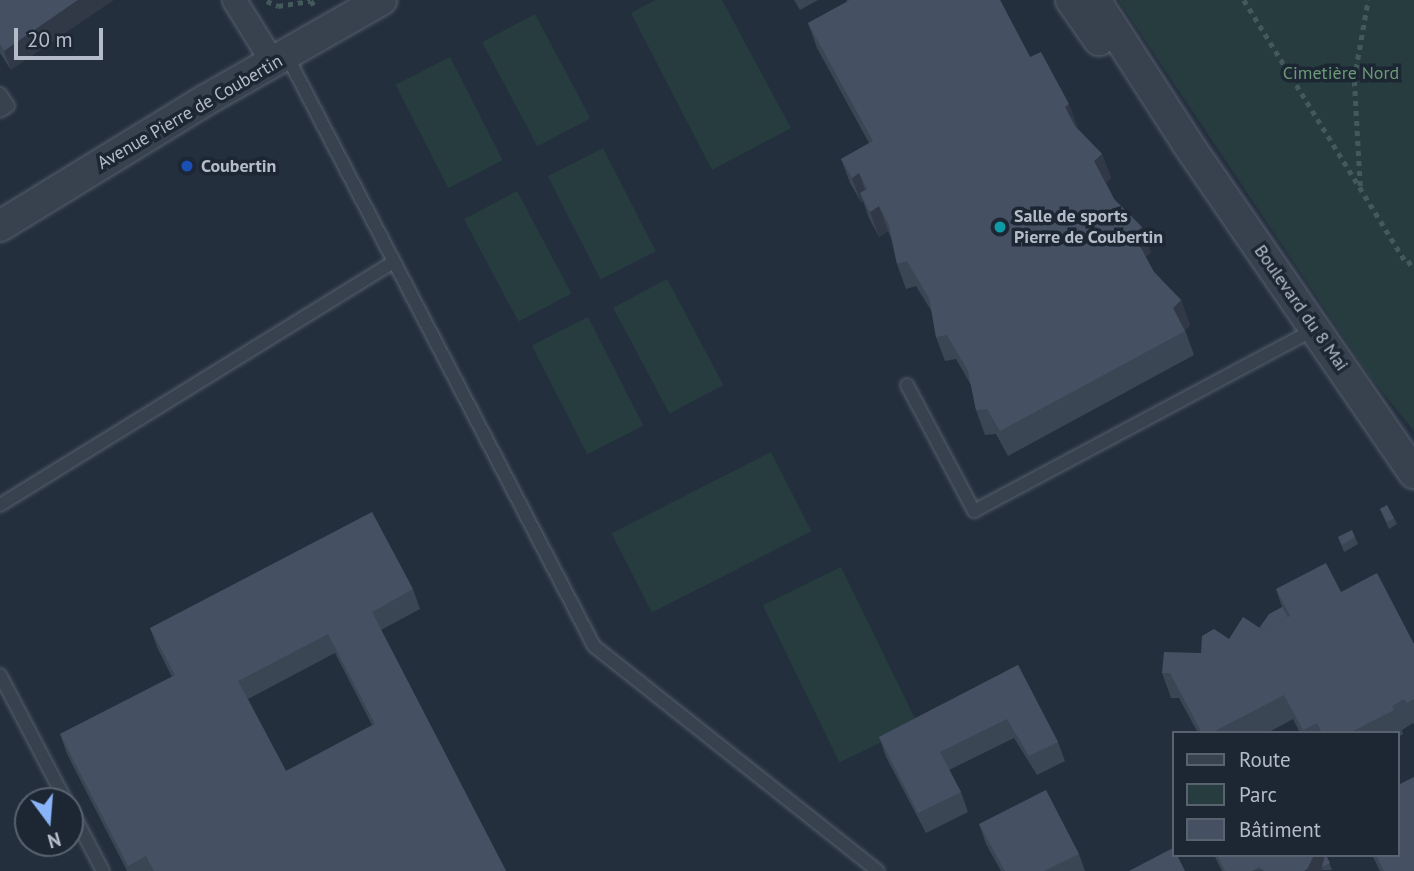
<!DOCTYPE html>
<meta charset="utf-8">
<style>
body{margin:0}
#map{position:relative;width:1414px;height:871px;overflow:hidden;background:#242f3e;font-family:"PT Sans",sans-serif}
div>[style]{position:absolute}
.green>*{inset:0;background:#263c3f;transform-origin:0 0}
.path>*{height:4.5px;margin-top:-2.25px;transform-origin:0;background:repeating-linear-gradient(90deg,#44595c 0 5px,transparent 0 10px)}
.roads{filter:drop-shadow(0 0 2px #565f6c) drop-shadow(0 0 2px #565f6c)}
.service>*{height:12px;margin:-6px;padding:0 6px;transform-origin:6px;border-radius:6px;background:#38414e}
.minor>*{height:23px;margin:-11.5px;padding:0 11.5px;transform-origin:11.5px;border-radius:11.5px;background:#38414e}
.tertiary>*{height:30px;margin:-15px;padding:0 15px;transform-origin:15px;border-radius:15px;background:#38414e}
.wall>*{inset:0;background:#3b4654}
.shaded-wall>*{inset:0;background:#303945;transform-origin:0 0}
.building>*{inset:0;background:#455162;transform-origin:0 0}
.dots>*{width:19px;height:19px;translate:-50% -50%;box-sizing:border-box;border:4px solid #1d2633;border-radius:50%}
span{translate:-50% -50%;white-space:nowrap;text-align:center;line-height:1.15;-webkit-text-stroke:7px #1d2633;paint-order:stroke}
.park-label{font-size:18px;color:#6b9a76}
.street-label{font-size:18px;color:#b4bcc9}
.poi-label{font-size:18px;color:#b4bcc9;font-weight:700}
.left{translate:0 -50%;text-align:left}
.legend{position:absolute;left:1172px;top:731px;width:228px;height:126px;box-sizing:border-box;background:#1d2633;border:2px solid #59626f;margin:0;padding:9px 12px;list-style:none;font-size:21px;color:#b4bcc9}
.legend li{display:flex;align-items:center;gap:14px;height:35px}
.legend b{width:35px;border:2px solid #59626f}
.north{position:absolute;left:14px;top:787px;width:70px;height:70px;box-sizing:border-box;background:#1d2633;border:2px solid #59626f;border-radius:50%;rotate:164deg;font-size:19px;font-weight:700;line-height:28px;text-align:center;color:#b4bcc9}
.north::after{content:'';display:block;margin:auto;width:24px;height:32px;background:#8ab4f8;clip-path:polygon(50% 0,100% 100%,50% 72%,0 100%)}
.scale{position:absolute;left:14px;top:28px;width:89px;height:32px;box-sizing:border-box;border:4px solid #b4bcc9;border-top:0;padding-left:9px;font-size:21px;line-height:24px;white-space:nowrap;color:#b4bcc9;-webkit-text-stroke:5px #1d2633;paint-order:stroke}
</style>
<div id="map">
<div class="green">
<div style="clip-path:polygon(655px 0,722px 0,791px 128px,712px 170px,631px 13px)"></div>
<div style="clip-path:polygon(1118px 0,1414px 0,1414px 431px,1371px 378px)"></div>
<div style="left:535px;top:14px;width:118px;height:60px;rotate:62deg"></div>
<div style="left:450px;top:57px;width:116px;height:61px;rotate:63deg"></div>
<div style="left:603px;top:148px;width:116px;height:62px;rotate:63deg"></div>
<div style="left:517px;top:191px;width:116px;height:60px;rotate:62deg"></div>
<div style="left:667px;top:279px;width:120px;height:61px;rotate:62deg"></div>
<div style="left:588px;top:317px;width:122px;height:63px;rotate:63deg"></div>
<div style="left:771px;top:452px;width:89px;height:179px;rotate:63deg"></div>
<div style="left:841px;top:567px;width:175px;height:87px;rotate:64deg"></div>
</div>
<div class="path">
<div style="left:1244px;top:0;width:310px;rotate:58.3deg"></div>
<div style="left:1407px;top:264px;width:8px;rotate:-30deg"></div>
<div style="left:267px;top:1px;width:12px;rotate:24deg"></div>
<div style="left:278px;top:6px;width:33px;rotate:-9deg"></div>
<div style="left:311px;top:1px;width:5px;rotate:53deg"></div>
<div style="left:1360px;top:186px;width:107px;rotate:-93.2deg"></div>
<div style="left:1354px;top:79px;width:80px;rotate:-80deg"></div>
</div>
<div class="roads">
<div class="service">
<div style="left:287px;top:56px;width:665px;rotate:62.51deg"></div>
<div style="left:594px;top:646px;width:362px;rotate:38.4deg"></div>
<div style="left:0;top:94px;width:14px;rotate:56deg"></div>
<div style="left:8px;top:106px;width:9px;rotate:148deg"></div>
<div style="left:907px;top:385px;width:143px;rotate:62deg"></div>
<div style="left:974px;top:511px;width:387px;rotate:-28.1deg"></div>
<div style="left:0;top:505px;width:463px;rotate:-31.7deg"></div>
<div style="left:0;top:675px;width:142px;rotate:62.4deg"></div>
<div style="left:70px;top:808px;width:71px;rotate:62.4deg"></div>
</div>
<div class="minor">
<div style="left:234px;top:0;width:74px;rotate:58.2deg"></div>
</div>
<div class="tertiary">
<div style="left:1071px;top:0;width:49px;rotate:55deg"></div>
<div style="left:1095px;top:0;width:170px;rotate:57.2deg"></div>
<div style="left:1187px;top:143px;width:401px;rotate:55.5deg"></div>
<div style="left:0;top:226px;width:239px;rotate:-31.5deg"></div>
<div style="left:204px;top:101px;width:204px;rotate:-29.7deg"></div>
</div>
</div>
<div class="wall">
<div style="clip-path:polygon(0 0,11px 70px,0 53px)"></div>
<div style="clip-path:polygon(794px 0,818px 0,800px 10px)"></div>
<div style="clip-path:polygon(846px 0,1000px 0,1030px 57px,1078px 129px,1102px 154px,1111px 178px,1106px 183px,1114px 199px,1151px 252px,1145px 257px,1154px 272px,1181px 300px,1190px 325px,1185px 330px,1194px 355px,1008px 456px,996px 434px,985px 435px,976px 410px,971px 385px,956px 359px,945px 361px,936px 337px,932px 312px,916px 286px,906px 289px,897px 264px,891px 238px,888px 231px,879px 237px,869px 218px,863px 201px,861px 202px,850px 183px,841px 159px,869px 143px,817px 48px,808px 23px,847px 2px)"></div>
<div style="clip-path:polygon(1380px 509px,1394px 518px,1397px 524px,1389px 529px)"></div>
<div style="clip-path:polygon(1338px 537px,1355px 537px,1358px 544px,1344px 552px)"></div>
<div style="clip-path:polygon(evenodd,413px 589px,420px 609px,381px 630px,506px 871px,127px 871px,67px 754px,60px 734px,172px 677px,157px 647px,150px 628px,413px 589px,335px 653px,372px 725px,286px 771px,248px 699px,335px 653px)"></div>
<div style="clip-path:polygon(1276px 589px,1341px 592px,1414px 644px,1414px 725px,1413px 723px,1402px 730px,1403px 734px,1398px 737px,1398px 733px,1300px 733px,1293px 719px,1267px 733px,1198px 733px,1179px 698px,1171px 698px,1162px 673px,1229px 639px,1260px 627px,1282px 607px)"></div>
<div style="clip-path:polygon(1018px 665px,1058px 742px,1065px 761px,1037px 775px,1014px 738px,949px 770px,961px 792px,968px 812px,926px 833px,886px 757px,879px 737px)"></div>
<div style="clip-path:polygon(979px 824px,1079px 854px,1085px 871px,1001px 871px,986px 844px)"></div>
<div style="clip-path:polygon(1214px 855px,1326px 855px,1332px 870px,1222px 871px)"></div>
<div style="clip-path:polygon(1372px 855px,1398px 855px,1414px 871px,1380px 871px)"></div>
</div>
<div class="shaded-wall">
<div style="clip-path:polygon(78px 0,114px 0,11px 70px,4px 51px)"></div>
<div style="left:1069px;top:104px;width:26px;height:5px;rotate:69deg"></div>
<div style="clip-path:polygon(1102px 154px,1111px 178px,1103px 186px,1094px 161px)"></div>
<div style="clip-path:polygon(859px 173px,868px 198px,860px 193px,863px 201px,861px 202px,852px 178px)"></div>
<div style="clip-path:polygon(879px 206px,888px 231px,879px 237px,870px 212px)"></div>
<div style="clip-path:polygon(1142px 227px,1151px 252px,1143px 260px,1134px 235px)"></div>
<div style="clip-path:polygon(1181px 300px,1190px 325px,1182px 332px,1173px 308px)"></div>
<div style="clip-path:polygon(1314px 855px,1326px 855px,1322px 867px,1323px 871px,1308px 871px,1307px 869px)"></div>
</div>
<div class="building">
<div style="clip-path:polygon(0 0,78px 0,4px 51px,0 44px)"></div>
<div style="clip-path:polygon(850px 0,1000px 0,1030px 57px,1041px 52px,1069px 104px,1065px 107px,1075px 126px,1102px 154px,1094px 161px,1114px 199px,1142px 227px,1134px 235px,1154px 272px,1181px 300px,1173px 308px,1185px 331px,1000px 431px,987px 409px,976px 410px,968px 371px,947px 335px,936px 337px,929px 298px,907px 261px,897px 264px,889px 225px,879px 206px,870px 212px,860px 193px,867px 189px,859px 173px,852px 178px,841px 159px,873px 141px,808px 23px)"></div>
<div style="left:1387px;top:505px;width:15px;height:8px;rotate:62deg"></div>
<div style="clip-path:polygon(evenodd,372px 512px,413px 589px,372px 612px,506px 871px,154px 871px,146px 856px,128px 866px,60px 734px,175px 675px,150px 628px,372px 512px,328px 634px,375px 724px,286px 771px,238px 681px,328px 634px)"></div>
<div style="clip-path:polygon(1352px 530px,1355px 537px,1342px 545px,1338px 537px)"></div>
<div style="clip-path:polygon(1326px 563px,1341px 592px,1377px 573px,1414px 644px,1414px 699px,1407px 703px,1404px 699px,1392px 706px,1394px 710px,1349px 733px,1322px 733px,1317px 723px,1303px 730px,1284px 695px,1211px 733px,1202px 733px,1170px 673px,1162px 673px,1164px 652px,1201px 653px,1202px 636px,1214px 629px,1229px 639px,1243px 617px,1263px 630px,1290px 616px,1276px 589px)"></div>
<div style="clip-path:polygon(1282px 607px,1288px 617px,1263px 630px,1260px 627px,1269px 614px)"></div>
<div style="clip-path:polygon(1018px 665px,1058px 742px,1029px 756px,1007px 719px,940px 752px,961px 792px,918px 813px,879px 737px)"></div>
<div style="clip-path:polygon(1414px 777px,1414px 871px,1384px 871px,1376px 855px,1398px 855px,1398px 785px)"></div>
<div style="clip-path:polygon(1046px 790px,1079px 854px,1044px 871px,1005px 871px,979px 824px)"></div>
<div style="clip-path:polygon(1173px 848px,1174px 855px,1177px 855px,1185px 871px,1129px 871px)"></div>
<div style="clip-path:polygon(1217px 855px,1314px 855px,1307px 869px,1304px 871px,1264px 871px,1259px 867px,1252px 871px,1225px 871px)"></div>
<div style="clip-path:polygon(1325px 855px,1326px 855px,1330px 863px,1322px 867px)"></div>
</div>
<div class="dots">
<div style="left:187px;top:166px;background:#1a4fb4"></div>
<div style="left:1000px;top:227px;background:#0f9aa8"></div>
</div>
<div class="park-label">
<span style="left:1341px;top:73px">Cimetière Nord</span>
</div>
<div class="street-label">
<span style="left:190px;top:112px;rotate:-30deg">Avenue Pierre de Coubertin</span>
<span style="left:1301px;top:308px;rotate:55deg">Boulevard du 8 Mai</span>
</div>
<div class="poi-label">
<span class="left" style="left:201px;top:166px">Coubertin</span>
<span class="left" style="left:1014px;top:227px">Salle de sports<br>Pierre de Coubertin</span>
</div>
<ul class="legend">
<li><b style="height:9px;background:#38414e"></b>Route</li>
<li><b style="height:19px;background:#263c3f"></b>Parc</li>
<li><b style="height:19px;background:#455162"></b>Bâtiment</li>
</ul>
<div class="north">N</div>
<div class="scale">20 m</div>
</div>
